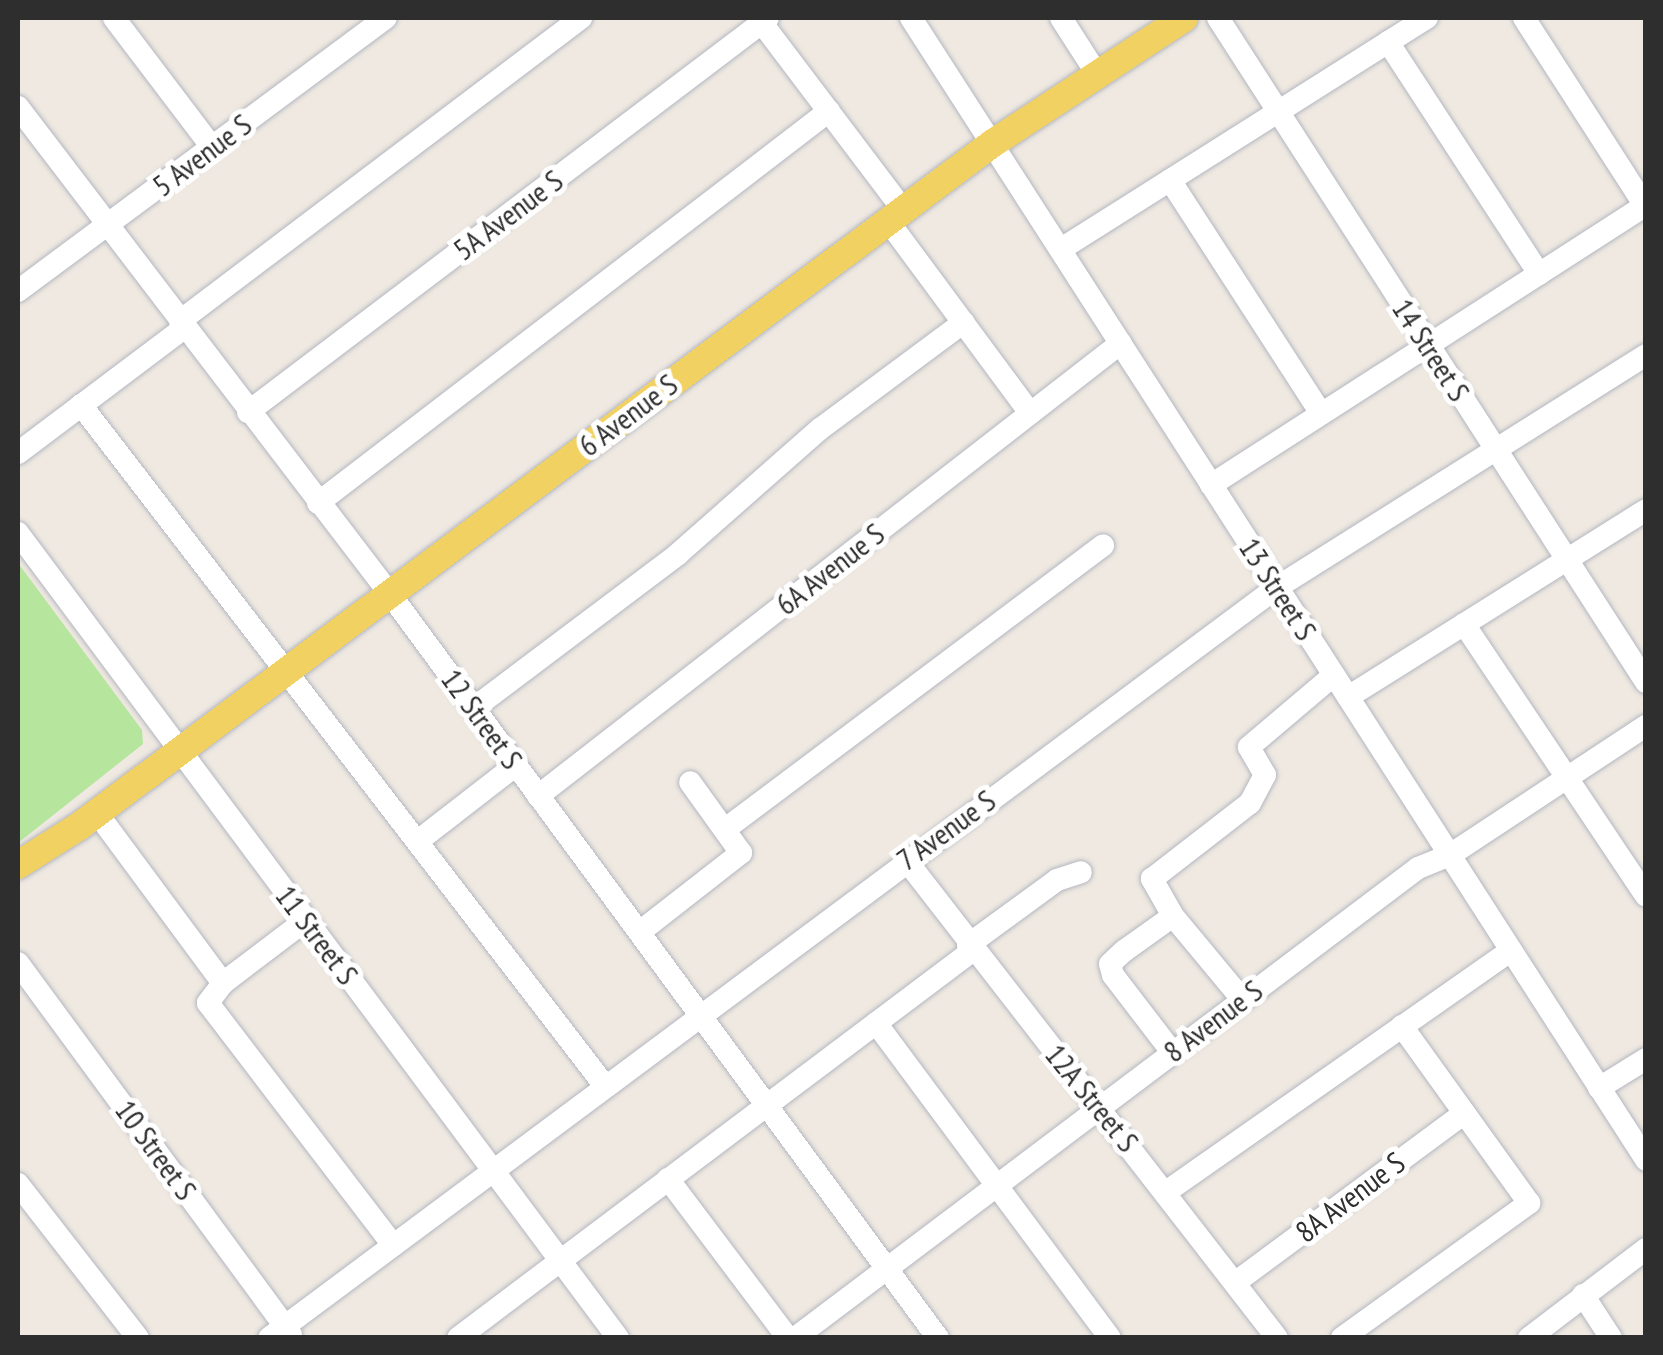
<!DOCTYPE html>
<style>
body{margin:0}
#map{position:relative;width:1663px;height:1355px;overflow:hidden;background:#efe9e1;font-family:"PT Sans Narrow",sans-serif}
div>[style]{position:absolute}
.green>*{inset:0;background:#b6e59e}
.roads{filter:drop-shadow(0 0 2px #b4b7c1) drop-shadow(0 0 2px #b4b7c1)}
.minor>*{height:22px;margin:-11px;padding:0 11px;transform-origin:11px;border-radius:11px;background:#fff}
.major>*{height:28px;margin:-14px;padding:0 14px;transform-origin:14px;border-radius:14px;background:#f2d163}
span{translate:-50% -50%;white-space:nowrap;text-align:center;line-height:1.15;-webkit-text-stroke:10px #fff;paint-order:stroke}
.street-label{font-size:30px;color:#2e2e2e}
.frame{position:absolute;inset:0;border:20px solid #2e2e2e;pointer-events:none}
</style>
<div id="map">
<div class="green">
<div style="clip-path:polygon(18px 563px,142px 730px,143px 744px,18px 843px)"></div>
</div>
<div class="roads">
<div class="minor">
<div style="left:114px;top:18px;width:162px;rotate:52.8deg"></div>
<div style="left:758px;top:18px;width:241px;rotate:52.9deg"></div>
<div style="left:911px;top:18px;width:1358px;rotate:57.23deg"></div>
<div style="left:1061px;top:18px;width:67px;rotate:57.3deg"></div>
<div style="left:1218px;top:18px;width:790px;rotate:57.2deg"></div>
<div style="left:1524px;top:18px;width:225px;rotate:57.2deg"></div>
<div style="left:1388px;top:42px;width:277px;rotate:56.9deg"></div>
<div style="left:18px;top:107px;width:613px;rotate:52.63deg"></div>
<div style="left:390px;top:594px;width:924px;rotate:53.63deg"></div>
<div style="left:1170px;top:180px;width:276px;rotate:57.1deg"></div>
<div style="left:888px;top:221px;width:239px;rotate:53.5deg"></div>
<div style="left:1061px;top:249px;width:433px;rotate:-32.3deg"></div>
<div style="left:18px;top:291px;width:458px;rotate:-36.6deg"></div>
<div style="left:180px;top:321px;width:503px;rotate:-37.08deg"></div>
<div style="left:81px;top:405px;width:859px;rotate:52.42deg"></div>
<div style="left:248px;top:412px;width:652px;rotate:-37.15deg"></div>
<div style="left:18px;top:453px;width:208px;rotate:-37deg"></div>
<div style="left:1211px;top:485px;width:517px;rotate:-32.77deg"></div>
<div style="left:318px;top:503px;width:644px;rotate:-37.49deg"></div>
<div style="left:18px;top:533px;width:1004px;rotate:53.3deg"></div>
<div style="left:1464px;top:624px;width:327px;rotate:56.2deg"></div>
<div style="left:1348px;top:697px;width:352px;rotate:-32.1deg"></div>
<div style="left:474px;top:708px;width:256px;rotate:-37deg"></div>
<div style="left:678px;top:554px;width:189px;rotate:-41.4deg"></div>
<div style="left:820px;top:429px;width:179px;rotate:-36.6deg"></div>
<div style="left:538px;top:796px;width:738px;rotate:-37.85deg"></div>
<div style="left:97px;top:813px;width:212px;rotate:53.5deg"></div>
<div style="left:728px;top:827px;width:469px;rotate:-36.9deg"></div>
<div style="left:418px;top:841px;width:124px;rotate:-37.8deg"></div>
<div style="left:906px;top:860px;width:605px;rotate:52.18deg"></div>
<div style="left:1173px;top:916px;width:43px;rotate:-119.6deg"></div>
<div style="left:1152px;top:879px;width:124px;rotate:-37.8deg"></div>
<div style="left:1250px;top:803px;width:32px;rotate:-62deg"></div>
<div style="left:1265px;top:775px;width:32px;rotate:-120deg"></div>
<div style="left:1249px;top:747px;width:111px;rotate:-40.3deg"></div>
<div style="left:306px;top:920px;width:104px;rotate:142.8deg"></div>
<div style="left:223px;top:983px;width:25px;rotate:127deg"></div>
<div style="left:208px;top:1003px;width:305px;rotate:52.6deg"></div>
<div style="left:641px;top:931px;width:127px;rotate:-38deg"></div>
<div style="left:741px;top:853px;width:87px;rotate:-125.7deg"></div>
<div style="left:968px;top:945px;width:110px;rotate:-36.1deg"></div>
<div style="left:1057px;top:880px;width:25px;rotate:-18deg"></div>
<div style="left:18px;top:963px;width:461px;rotate:53.7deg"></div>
<div style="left:876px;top:1023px;width:392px;rotate:53.4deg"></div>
<div style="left:1172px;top:1052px;width:97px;rotate:-127.5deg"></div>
<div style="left:1113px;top:975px;width:11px;rotate:-105deg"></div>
<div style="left:1110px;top:964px;width:19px;rotate:-43deg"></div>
<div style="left:1124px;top:951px;width:60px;rotate:-35.5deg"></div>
<div style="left:1173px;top:916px;width:107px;rotate:50.3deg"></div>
<div style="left:1599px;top:1088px;width:55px;rotate:-31.7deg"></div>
<div style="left:668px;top:1179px;width:199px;rotate:53deg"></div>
<div style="left:18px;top:1184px;width:195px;rotate:52.1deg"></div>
<div style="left:1166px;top:1192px;width:421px;rotate:-35deg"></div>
<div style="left:1236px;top:1282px;width:284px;rotate:-36.5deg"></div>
<div style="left:1583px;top:1295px;width:51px;rotate:56.9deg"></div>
<div style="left:269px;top:1338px;width:1256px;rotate:-36.68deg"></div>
<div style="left:1276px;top:588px;width:437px;rotate:-32.2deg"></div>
<div style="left:458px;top:1338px;width:643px;rotate:-36.98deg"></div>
<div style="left:795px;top:1338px;width:780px;rotate:-37.03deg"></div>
<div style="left:1418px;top:868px;width:35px;rotate:-22deg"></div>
<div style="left:1450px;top:855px;width:235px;rotate:-33.4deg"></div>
<div style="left:1342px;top:1338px;width:231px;rotate:-35.8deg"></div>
<div style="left:1529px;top:1203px;width:218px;rotate:-125.7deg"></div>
<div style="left:1529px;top:1338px;width:147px;rotate:-37.3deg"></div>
</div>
<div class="major">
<div style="left:18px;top:865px;width:75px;rotate:-32.4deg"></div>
<div style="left:81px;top:825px;width:1139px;rotate:-36.79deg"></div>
<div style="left:993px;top:143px;width:228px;rotate:-33.2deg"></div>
</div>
</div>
<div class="street-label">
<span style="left:202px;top:155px;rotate:-37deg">5 Avenue S</span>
<span style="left:508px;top:215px;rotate:-37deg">5A Avenue S</span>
<span style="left:1431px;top:350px;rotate:57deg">14 Street S</span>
<span style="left:628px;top:415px;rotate:-37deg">6 Avenue S</span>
<span style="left:830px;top:569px;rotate:-38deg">6A Avenue S</span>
<span style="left:1278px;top:589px;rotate:57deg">13 Street S</span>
<span style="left:482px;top:719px;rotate:54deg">12 Street S</span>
<span style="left:946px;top:830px;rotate:-36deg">7 Avenue S</span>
<span style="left:317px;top:935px;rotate:53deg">11 Street S</span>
<span style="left:1213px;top:1021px;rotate:-37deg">8 Avenue S</span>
<span style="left:1092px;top:1098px;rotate:51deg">12A Street S</span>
<span style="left:156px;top:1150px;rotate:54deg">10 Street S</span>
<span style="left:1350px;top:1197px;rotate:-37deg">8A Avenue S</span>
</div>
<div class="frame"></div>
</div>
